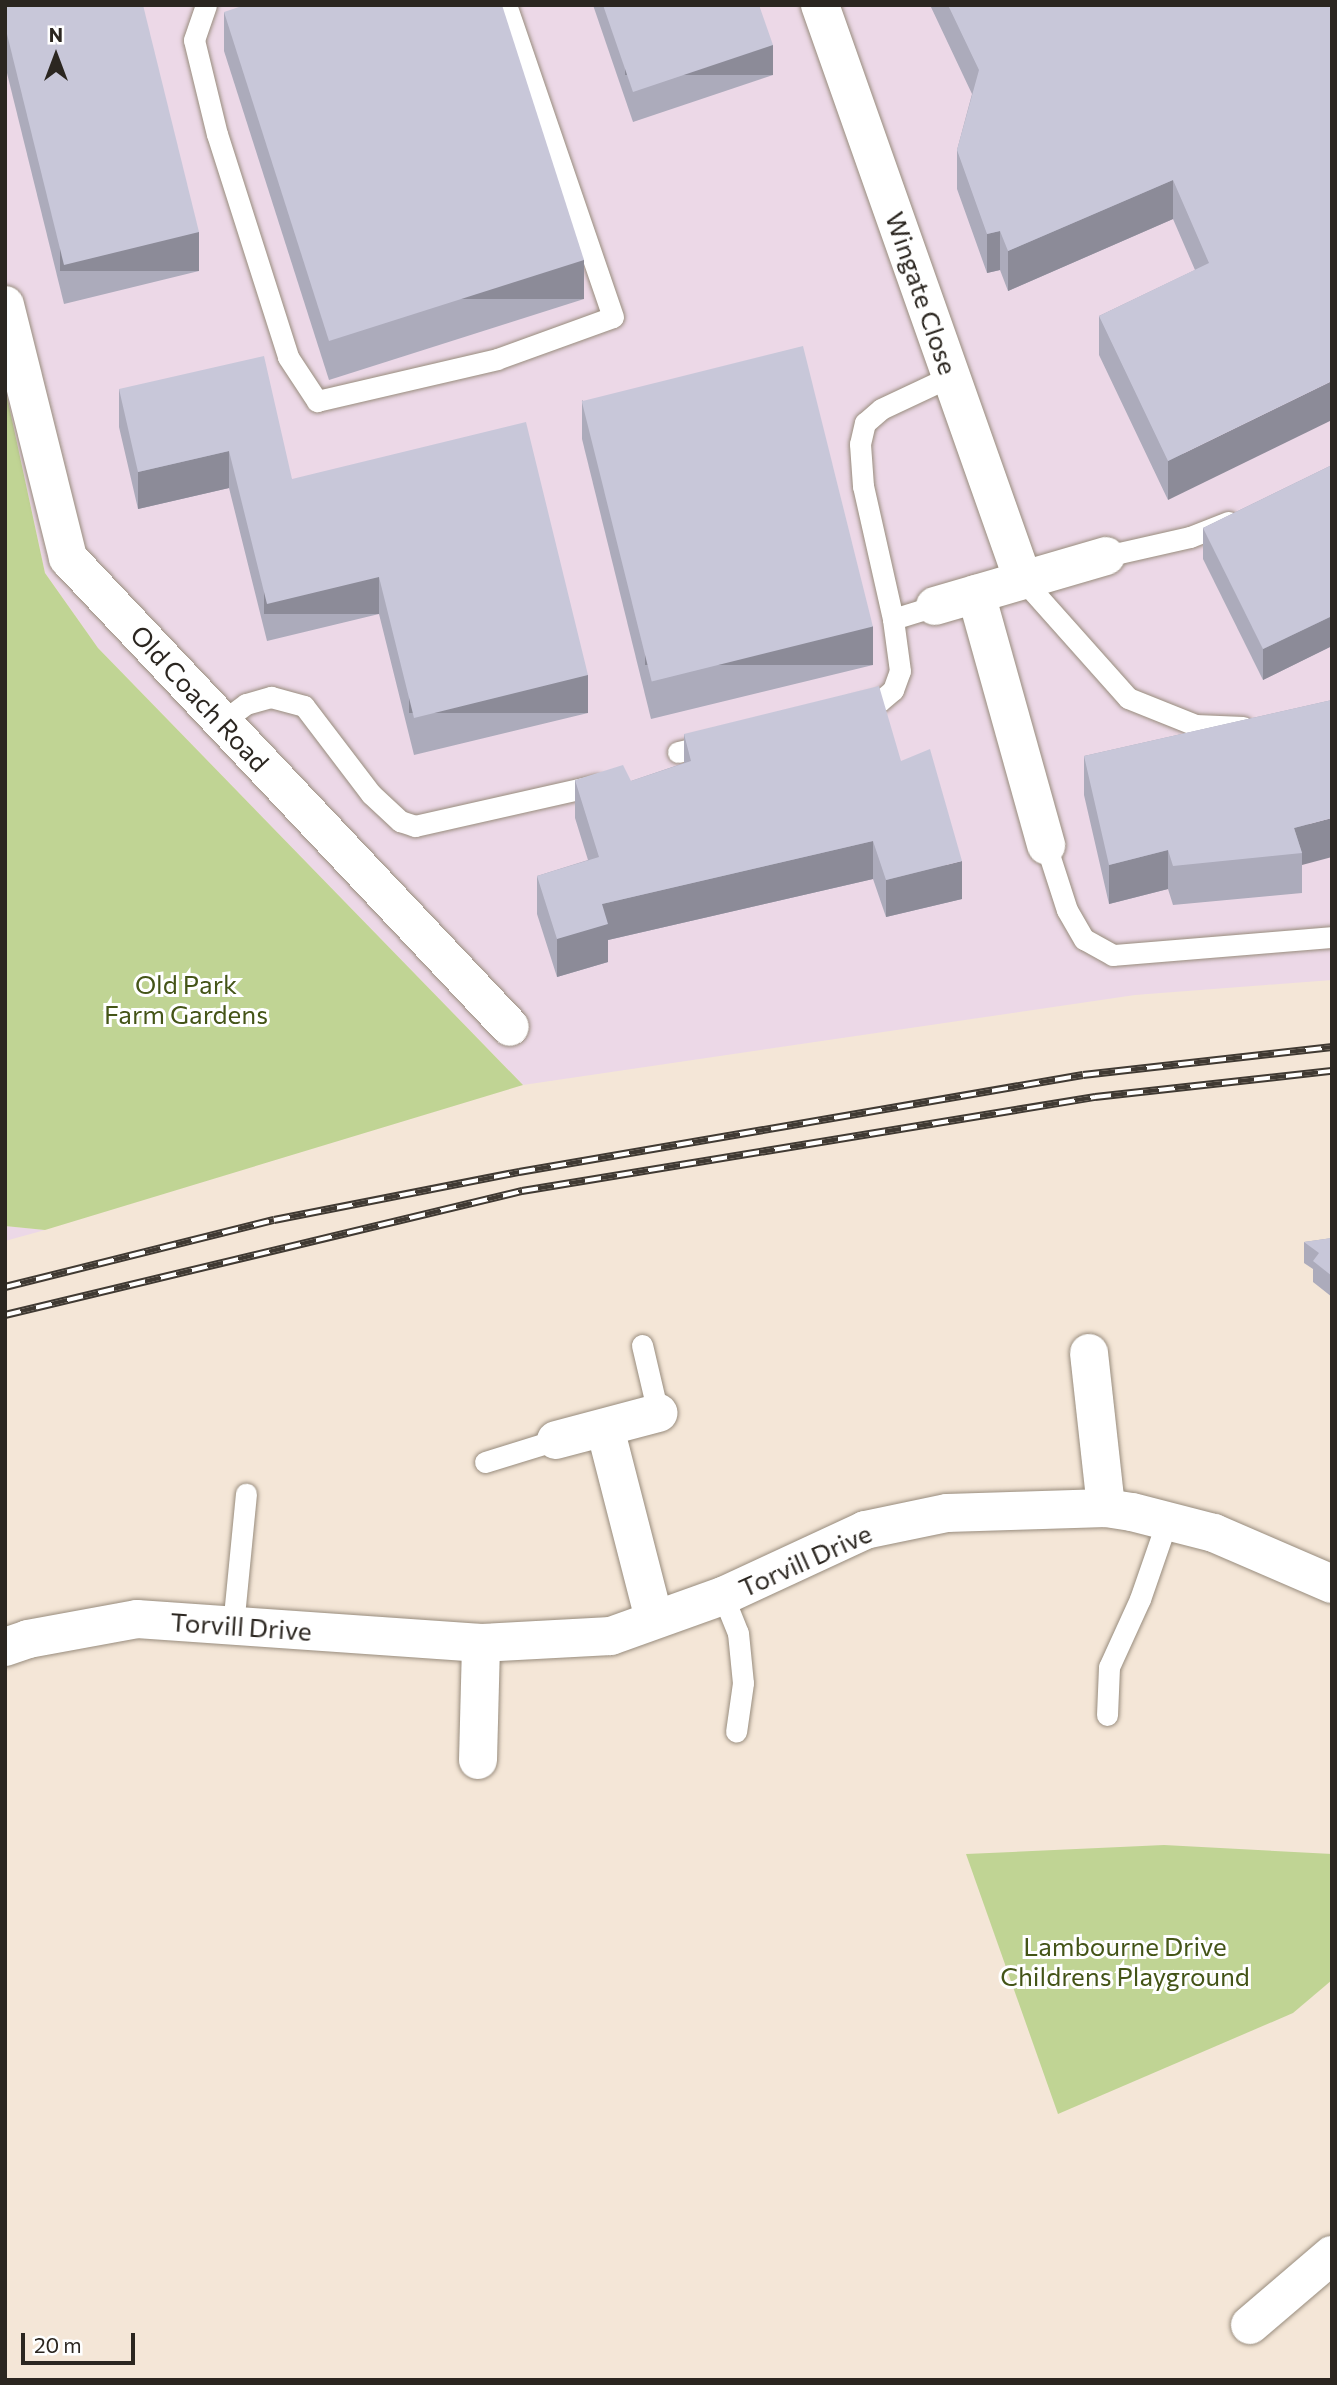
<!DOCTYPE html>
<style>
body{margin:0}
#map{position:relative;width:1337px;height:2385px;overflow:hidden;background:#f4e6d7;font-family:Commissioner,sans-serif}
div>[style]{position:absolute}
.industrial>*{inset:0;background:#ecd8e7}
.green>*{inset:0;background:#c0d494}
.roads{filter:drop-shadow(0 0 2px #988c7d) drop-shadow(0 0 2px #988c7d)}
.lane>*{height:21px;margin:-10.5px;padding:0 10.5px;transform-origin:10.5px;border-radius:10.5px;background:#fff}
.street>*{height:38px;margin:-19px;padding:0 19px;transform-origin:19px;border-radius:19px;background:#fff}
.secondary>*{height:38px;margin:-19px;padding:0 19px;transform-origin:19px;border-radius:19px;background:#fff}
.rail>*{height:8px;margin-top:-4px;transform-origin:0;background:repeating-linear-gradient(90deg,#fff 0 16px,#403a33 0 32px);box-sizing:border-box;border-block:2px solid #403a33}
.wall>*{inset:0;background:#acabbb}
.shaded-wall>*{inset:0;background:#8c8b98;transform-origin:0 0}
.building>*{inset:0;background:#c8c7d9;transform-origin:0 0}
span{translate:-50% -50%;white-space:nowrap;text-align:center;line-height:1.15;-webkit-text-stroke:6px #fff;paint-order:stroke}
.street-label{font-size:26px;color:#2b2620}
.park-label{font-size:26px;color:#445417}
.frame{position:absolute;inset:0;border:7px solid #2b2620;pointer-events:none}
.north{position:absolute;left:21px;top:21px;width:70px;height:70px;-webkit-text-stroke:5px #fff;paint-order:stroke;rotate:0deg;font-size:19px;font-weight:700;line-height:28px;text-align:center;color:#2b2620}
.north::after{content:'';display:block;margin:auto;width:24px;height:32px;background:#2b2620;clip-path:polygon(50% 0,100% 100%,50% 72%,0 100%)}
.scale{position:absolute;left:21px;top:2333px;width:114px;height:32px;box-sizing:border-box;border:4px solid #2b2620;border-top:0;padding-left:9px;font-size:21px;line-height:24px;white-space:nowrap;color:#2b2620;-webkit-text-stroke:5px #fff;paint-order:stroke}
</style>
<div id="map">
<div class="industrial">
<div style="clip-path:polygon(5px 5px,1332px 5px,1332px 980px,1135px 995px,523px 1085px,98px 648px,45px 573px,5px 387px)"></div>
<div style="clip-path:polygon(5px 1226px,45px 1230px,5px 1241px)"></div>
</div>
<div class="green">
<div style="clip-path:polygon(5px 387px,45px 573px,98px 648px,523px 1085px,45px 1230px,5px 1226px)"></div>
<div style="clip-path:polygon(1164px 1845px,1332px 1854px,1332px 1980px,1293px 2013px,1058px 2114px,966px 1854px)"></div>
</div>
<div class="roads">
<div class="lane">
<div style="left:206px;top:5px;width:37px;rotate:109deg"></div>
<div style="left:194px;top:40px;width:97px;rotate:76.3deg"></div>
<div style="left:217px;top:134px;width:234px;rotate:72.3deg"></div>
<div style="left:288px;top:357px;width:53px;rotate:56.6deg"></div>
<div style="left:317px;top:401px;width:185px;rotate:-13.1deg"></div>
<div style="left:497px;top:359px;width:123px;rotate:-19.9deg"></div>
<div style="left:613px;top:317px;width:330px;rotate:-108.9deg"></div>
<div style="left:1106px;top:556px;width:86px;rotate:-12.7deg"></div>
<div style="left:1190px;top:537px;width:41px;rotate:-21.5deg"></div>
<div style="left:1023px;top:580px;width:158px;rotate:48.3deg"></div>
<div style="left:1128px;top:698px;width:72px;rotate:21.9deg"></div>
<div style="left:1195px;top:725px;width:48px;rotate:2.4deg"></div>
<div style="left:893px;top:619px;width:44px;rotate:-17.2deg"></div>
<div style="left:855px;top:708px;width:26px;rotate:-16deg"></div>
<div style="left:880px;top:701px;width:17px;rotate:-40deg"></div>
<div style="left:893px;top:690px;width:20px;rotate:-70deg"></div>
<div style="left:900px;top:671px;width:52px;rotate:-97.7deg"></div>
<div style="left:893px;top:619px;width:136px;rotate:-102.7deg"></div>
<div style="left:863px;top:486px;width:42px;rotate:-94.1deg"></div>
<div style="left:860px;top:444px;width:22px;rotate:-77deg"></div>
<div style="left:865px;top:423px;width:21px;rotate:-41deg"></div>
<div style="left:881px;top:409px;width:77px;rotate:-25.2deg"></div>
<div style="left:222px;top:722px;width:30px;rotate:-37deg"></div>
<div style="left:246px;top:704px;width:26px;rotate:-16deg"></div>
<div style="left:271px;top:697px;width:34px;rotate:15deg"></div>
<div style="left:304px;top:706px;width:111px;rotate:52.7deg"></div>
<div style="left:371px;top:794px;width:40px;rotate:43deg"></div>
<div style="left:400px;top:821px;width:16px;rotate:18deg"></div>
<div style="left:415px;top:826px;width:187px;rotate:-12.7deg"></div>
<div style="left:678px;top:752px;width:35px;rotate:-13deg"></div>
<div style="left:1046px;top:845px;width:68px;rotate:72.1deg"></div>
<div style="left:1067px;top:910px;width:34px;rotate:60deg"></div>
<div style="left:1084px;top:939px;width:33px;rotate:29deg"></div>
<div style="left:1113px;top:955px;width:220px;rotate:-4.7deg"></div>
<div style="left:642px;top:1345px;width:70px;rotate:76.8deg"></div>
<div style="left:485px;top:1462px;width:74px;rotate:-17.2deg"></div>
<div style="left:723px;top:1596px;width:40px;rotate:68deg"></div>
<div style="left:738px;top:1633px;width:50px;rotate:84.3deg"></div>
<div style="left:743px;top:1683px;width:49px;rotate:98.1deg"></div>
<div style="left:233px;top:1626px;width:133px;rotate:-84.4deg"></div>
<div style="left:1107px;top:1715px;width:48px;rotate:-87.6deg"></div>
<div style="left:1109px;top:1667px;width:75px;rotate:-65.5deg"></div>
<div style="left:1140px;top:1599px;width:83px;rotate:-70.9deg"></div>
</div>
<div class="street">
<div style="left:820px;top:5px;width:610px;rotate:70.55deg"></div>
<div style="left:5px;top:305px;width:261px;rotate:76deg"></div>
<div style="left:68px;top:558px;width:644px;rotate:46.7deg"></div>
<div style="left:976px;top:594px;width:261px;rotate:74.4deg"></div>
<div style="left:935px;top:606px;width:178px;rotate:-16.3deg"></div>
<div style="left:1089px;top:1353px;width:156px;rotate:83.7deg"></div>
<div style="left:605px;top:1428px;width:197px;rotate:75.6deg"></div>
<div style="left:556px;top:1440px;width:106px;rotate:-14.8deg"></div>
<div style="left:478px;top:1760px;width:117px;rotate:-88.5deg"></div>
<div style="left:1250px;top:2325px;width:108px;rotate:-40.5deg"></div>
</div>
<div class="secondary">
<div style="left:5px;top:1647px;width:24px;rotate:-19deg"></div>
<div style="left:28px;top:1639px;width:111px;rotate:-10.4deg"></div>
<div style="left:137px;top:1619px;width:345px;rotate:4deg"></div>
<div style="left:481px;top:1643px;width:130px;rotate:-3.1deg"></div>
<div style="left:611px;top:1636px;width:119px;rotate:-19.7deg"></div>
<div style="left:723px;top:1596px;width:157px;rotate:-24.9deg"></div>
<div style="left:865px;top:1530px;width:84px;rotate:-11.7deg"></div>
<div style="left:947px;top:1513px;width:159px;rotate:-1.8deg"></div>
<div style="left:1106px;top:1508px;width:26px;rotate:9deg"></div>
<div style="left:1132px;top:1512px;width:85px;rotate:14.4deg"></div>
<div style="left:1214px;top:1533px;width:129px;rotate:23.4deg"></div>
</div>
</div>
<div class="rail">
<div style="left:5px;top:1287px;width:277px;rotate:-14deg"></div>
<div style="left:274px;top:1220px;width:250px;rotate:-11.1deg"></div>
<div style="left:519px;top:1172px;width:572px;rotate:-9.76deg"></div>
<div style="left:1083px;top:1075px;width:251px;rotate:-6.4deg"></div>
<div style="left:5px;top:1315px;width:532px;rotate:-13.49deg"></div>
<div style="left:522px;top:1191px;width:581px;rotate:-9.32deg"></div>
<div style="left:1095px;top:1097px;width:238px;rotate:-6.3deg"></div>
</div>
<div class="wall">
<div style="clip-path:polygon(5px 5px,199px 271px,64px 304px,5px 65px)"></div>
<div style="clip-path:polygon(593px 5px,759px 5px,773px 75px,633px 122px)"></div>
<div style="clip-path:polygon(930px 5px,1332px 5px,1168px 500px,1099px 355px,1099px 316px,1195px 270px,1173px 219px,1008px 291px,1000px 270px,987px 273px,957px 189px,957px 150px,972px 94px)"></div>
<div style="clip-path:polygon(224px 12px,584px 299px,329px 380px,224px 51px)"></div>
<div style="clip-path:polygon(119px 389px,292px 479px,588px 713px,414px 755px,379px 614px,267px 641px,229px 488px,138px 509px,119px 427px)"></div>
<div style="clip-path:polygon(582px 400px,873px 665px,651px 719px,582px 439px)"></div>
<div style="clip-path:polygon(1332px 465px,1332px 646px,1263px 680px,1203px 559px,1203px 528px)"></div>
<div style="clip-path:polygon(1332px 700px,1302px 865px,1302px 893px,1173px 905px,1168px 889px,1109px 904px,1084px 795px,1084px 756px)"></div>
<div style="clip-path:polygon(684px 734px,901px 761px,962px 899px,886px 917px,873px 879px,608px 940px,608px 962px,557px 977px,537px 914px,537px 876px,588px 860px,575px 818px,575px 780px,631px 781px,684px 763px)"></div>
<div style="clip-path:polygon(1332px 1238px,1332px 1297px,1313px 1282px,1313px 1269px,1304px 1263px,1304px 1242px)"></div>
</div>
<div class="shaded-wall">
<div style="left:773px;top:45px;width:30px;height:148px;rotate:90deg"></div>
<div style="clip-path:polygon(1173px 180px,1173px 219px,1008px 291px,1008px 251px)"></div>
<div style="clip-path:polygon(1000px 231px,1000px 270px,987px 273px,987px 234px)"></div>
<div style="left:199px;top:232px;width:39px;height:139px;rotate:90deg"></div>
<div style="left:584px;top:260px;width:39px;height:268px;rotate:90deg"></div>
<div style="clip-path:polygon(1332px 381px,1332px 420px,1168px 500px,1168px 461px)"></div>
<div style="clip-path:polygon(229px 451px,229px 488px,138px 509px,138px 472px)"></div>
<div style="left:379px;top:577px;width:37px;height:115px;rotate:90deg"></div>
<div style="clip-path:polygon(1332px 616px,1332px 646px,1263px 680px,1263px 649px)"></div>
<div style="left:873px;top:626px;width:39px;height:228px;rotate:90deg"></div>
<div style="left:588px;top:675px;width:38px;height:179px;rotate:90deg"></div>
<div style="clip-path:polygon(1332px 818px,1332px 857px,1302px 865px,1302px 853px,1294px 828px)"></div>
<div style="clip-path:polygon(873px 841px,873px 879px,608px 940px,608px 962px,557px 977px,557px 939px,602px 904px)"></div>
<div style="clip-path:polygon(1168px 850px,1168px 889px,1109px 904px,1109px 865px)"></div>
<div style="clip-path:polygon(962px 861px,962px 899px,886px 917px,886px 880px)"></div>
</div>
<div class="building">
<div style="clip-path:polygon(5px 5px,143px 5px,199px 232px,64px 265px,5px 26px)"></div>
<div style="clip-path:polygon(245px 5px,502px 5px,584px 260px,329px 341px,224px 12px)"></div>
<div style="clip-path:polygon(603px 5px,759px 5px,773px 45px,633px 92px)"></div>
<div style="clip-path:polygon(948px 5px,1332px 5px,1332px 381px,1168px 461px,1099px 316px,1209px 263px,1173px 180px,1008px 251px,1000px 231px,987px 234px,957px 150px,979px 70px)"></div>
<div style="left:803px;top:346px;width:289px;height:228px;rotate:76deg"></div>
<div style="clip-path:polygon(264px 356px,292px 479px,526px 422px,588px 675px,414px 718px,379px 577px,267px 604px,229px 451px,138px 472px,119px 389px)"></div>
<div style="clip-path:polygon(1332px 465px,1332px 616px,1263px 649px,1203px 528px)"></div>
<div style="clip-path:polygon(879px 686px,901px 761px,930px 749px,962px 861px,886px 880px,873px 841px,602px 904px,608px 924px,557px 939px,537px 876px,599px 857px,575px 780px,623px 765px,631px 781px,691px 761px,684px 734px)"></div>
<div style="clip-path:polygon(1332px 700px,1332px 818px,1294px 828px,1302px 853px,1173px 866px,1168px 850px,1109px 865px,1084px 756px)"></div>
<div style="clip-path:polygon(1332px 1238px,1332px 1276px,1313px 1261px,1319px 1253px,1304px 1242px)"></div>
</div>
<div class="street-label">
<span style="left:922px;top:293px;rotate:71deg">Wingate Close</span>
<span style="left:200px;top:698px;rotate:47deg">Old Coach Road</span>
<span style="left:805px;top:1560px;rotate:-24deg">Torvill Drive</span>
<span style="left:241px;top:1626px;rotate:4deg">Torvill Drive</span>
</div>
<div class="park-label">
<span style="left:186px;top:999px">Old Park<br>Farm Gardens</span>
<span style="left:1125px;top:1961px">Lambourne Drive<br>Childrens Playground</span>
</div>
<div class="frame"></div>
<div class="north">N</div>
<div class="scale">20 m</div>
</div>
